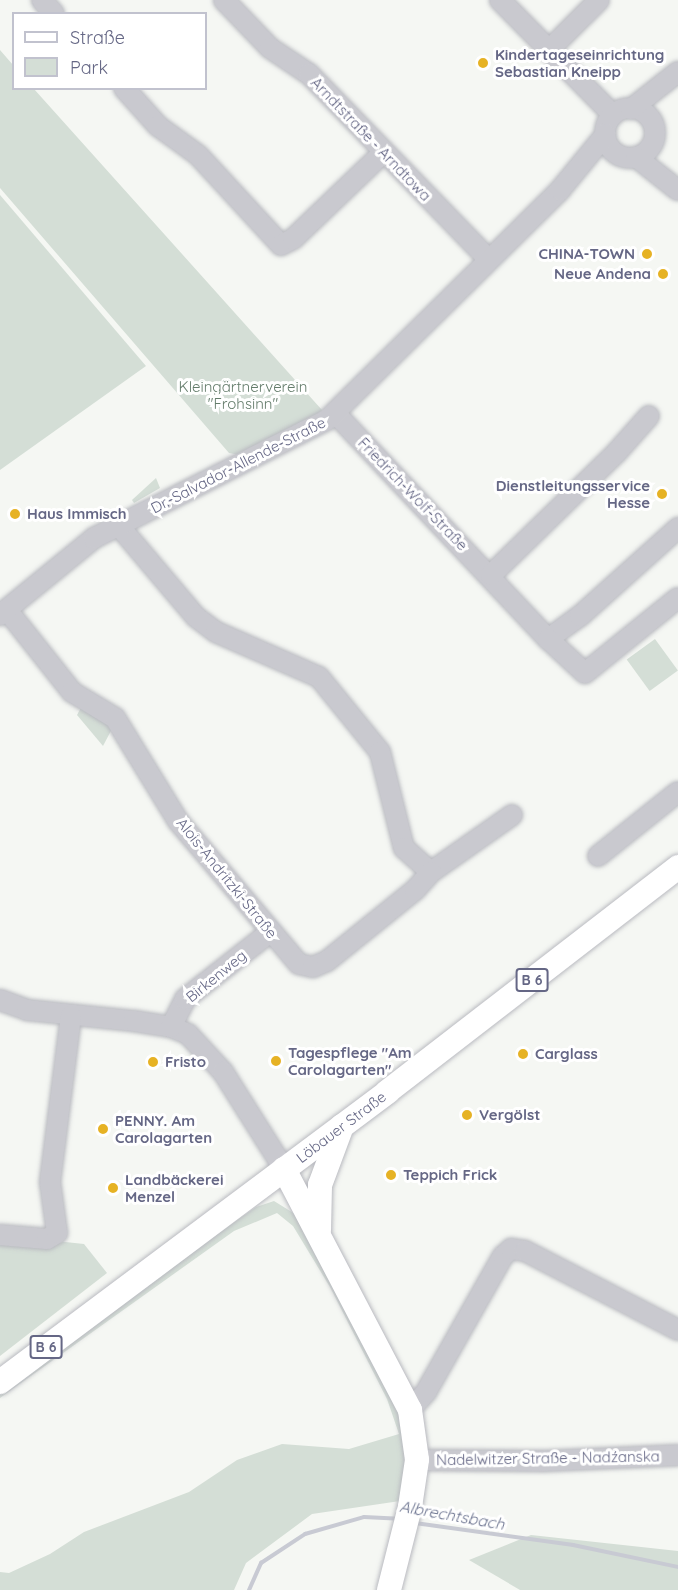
<!DOCTYPE html>
<meta charset="utf-8">
<style>
body{margin:0}
#map{position:relative;width:678px;height:1590px;overflow:hidden;background:#f5f7f3;font-family:Quicksand,sans-serif}
div>[style]{position:absolute}
.green>*{inset:0;background:#d4ded6;transform-origin:0 0}
.stream>*{height:4px;margin:-2px;padding:0 2px;transform-origin:2px;border-radius:2px;background:#c8cad3}
.roads{filter:drop-shadow(0 0 2px #b9bac0) drop-shadow(0 0 2px #b9bac0)}
.minor>*{height:20px;margin:-10px;padding:0 10px;transform-origin:10px;border-radius:10px;background:#c9c9cf}
.minor>.ring{margin:-10px;padding:0;box-sizing:content-box;background:none;border:20px solid #c9c9cf;border-radius:50%}
.major>*{height:24px;margin:-12px;padding:0 12px;transform-origin:12px;border-radius:12px;background:#fff}
.dots>*{width:16px;height:16px;translate:-50% -50%;box-sizing:border-box;border:3px solid #fff;border-radius:50%}
span{translate:-50% -50%;white-space:nowrap;text-align:center;line-height:1.15;-webkit-text-stroke:6px #fff;paint-order:stroke}
.shield-label span{padding:2px 4px;background:#fff;border:2px solid;border-radius:4px;-webkit-text-stroke-width:0}
.shield-label{font-size:14px;color:#656785;font-weight:700}
.poi-label{font-size:15px;color:#656785;font-weight:700}
.left{translate:0 -50%;text-align:left}
.right{translate:-100% -50%;text-align:right}
.street-label{font-size:15px;color:#656785}
.park-label{font-size:15px;color:#647c6b}
.water-label{font-size:16px;color:#6b738f;font-style:italic}
.legend{position:absolute;left:12px;top:12px;width:195px;height:78px;box-sizing:border-box;background:#fff;border:2px solid #c1c2ce;margin:0;padding:8px 10px;list-style:none;font-size:18px;color:#656785}
.legend li{display:flex;align-items:center;gap:12px;height:30px}
.legend b{width:30px;border:2px solid #c1c2ce}
</style>
<div id="map">
<div class="green">
<div style="clip-path:polygon(0 50px,13px 65px,14px 88px,34px 89px,322px 410px,309px 421px,240px 455px,229px 453px,0 188px)"></div>
<div style="clip-path:polygon(0 195px,146px 366px,0 470px)"></div>
<div style="clip-path:polygon(156px 478px,160px 488px,134px 503px,132px 500px)"></div>
<div style="left:655px;top:639px;width:39px;height:35px;rotate:54deg"></div>
<div style="clip-path:polygon(83px 704px,114px 725px,103px 746px,77px 715px)"></div>
<div style="clip-path:polygon(274px 1201px,295px 1214px,396px 1399px,407px 1464px,400px 1501px,312px 1514px,246px 1563px,234px 1590px,0 1590px,0 1572px,9px 1573px,50px 1554px,84px 1532px,189px 1492px,237px 1460px,282px 1444px,349px 1449px,399px 1434px,387px 1399px,330px 1287px,293px 1226px,277px 1213px,234px 1231px,0 1398px,0 1392px,150px 1281px,256px 1207px)"></div>
<div style="clip-path:polygon(0 1235px,84px 1244px,107px 1273px,0 1356px)"></div>
<div style="clip-path:polygon(531px 1535px,678px 1551px,678px 1590px,520px 1590px,469px 1560px)"></div>
</div>
<div class="stream">
<div style="left:415px;top:1523px;width:160px;rotate:7.9deg"></div>
<div style="left:573px;top:1545px;width:107px;rotate:11.8deg"></div>
<div style="left:249px;top:1590px;width:30px;rotate:-66deg"></div>
<div style="left:261px;top:1563px;width:53px;rotate:-33.4deg"></div>
<div style="left:305px;top:1534px;width:61px;rotate:-16.1deg"></div>
<div style="left:364px;top:1517px;width:35px;rotate:3deg"></div>
</div>
<div class="roads">
<div class="minor">
<div style="left:42px;top:0;width:18px;rotate:49deg"></div>
<div style="left:224px;top:0;width:66px;rotate:46.2deg"></div>
<div style="left:270px;top:48px;width:47px;rotate:33.7deg"></div>
<div style="left:309px;top:74px;width:257px;rotate:45.9deg"></div>
<div style="left:500px;top:0;width:161px;rotate:45.5deg"></div>
<div style="left:550px;top:49px;width:69px;rotate:-45deg"></div>
<div style="left:124px;top:88px;width:51px;rotate:48.2deg"></div>
<div style="left:158px;top:126px;width:49px;rotate:35.9deg"></div>
<div style="left:198px;top:155px;width:122px;rotate:47.3deg"></div>
<div style="left:281px;top:245px;width:13px;rotate:-27deg"></div>
<div style="left:293px;top:239px;width:124px;rotate:-43.7deg"></div>
<div class="ring" style="left:605px;top:108px;width:30px;height:30px"></div>
<div style="left:631px;top:109px;width:60px;rotate:-38.2deg"></div>
<div style="left:636px;top:157px;width:53px;rotate:38.2deg"></div>
<div style="left:335px;top:413px;width:311px;rotate:46.7deg"></div>
<div style="left:548px;top:639px;width:39px;rotate:-36deg"></div>
<div style="left:580px;top:616px;width:132px;rotate:-41.9deg"></div>
<div style="left:119px;top:526px;width:119px;rotate:49.8deg"></div>
<div style="left:196px;top:617px;width:25px;rotate:37deg"></div>
<div style="left:216px;top:632px;width:112px;rotate:23.6deg"></div>
<div style="left:319px;top:677px;width:97px;rotate:50.9deg"></div>
<div style="left:380px;top:752px;width:99px;rotate:76deg"></div>
<div style="left:404px;top:848px;width:36px;rotate:42deg"></div>
<div style="left:431px;top:872px;width:99px;rotate:-35.1deg"></div>
<div style="left:491px;top:575px;width:176px;rotate:-44.3deg"></div>
<div style="left:617px;top:452px;width:48px;rotate:-48.4deg"></div>
<div style="left:7px;top:610px;width:105px;rotate:51.6deg"></div>
<div style="left:72px;top:692px;width:50px;rotate:31.2deg"></div>
<div style="left:115px;top:718px;width:121px;rotate:58.5deg"></div>
<div style="left:178px;top:821px;width:187px;rotate:49.8deg"></div>
<div style="left:299px;top:964px;width:14px;rotate:12deg"></div>
<div style="left:313px;top:967px;width:15px;rotate:-23deg"></div>
<div style="left:327px;top:961px;width:113px;rotate:-38.9deg"></div>
<div style="left:415px;top:890px;width:24px;rotate:-48deg"></div>
<div style="left:0;top:615px;width:122px;rotate:-39.3deg"></div>
<div style="left:94px;top:538px;width:261px;rotate:-26.9deg"></div>
<div style="left:327px;top:420px;width:327px;rotate:-44.6deg"></div>
<div style="left:560px;top:190px;width:72px;rotate:-50.6deg"></div>
<div style="left:548px;top:639px;width:50px;rotate:42.6deg"></div>
<div style="left:585px;top:673px;width:119px;rotate:-38.9deg"></div>
<div style="left:598px;top:856px;width:102px;rotate:-38.7deg"></div>
<div style="left:0;top:1000px;width:29px;rotate:20deg"></div>
<div style="left:27px;top:1010px;width:108px;rotate:5.9deg"></div>
<div style="left:134px;top:1021px;width:37px;rotate:9deg"></div>
<div style="left:171px;top:1027px;width:18px;rotate:22deg"></div>
<div style="left:188px;top:1034px;width:52px;rotate:47.4deg"></div>
<div style="left:223px;top:1072px;width:115px;rotate:57.8deg"></div>
<div style="left:171px;top:1027px;width:31px;rotate:-63deg"></div>
<div style="left:185px;top:999px;width:108px;rotate:-38.2deg"></div>
<div style="left:0;top:1235px;width:47px;rotate:4.9deg"></div>
<div style="left:47px;top:1239px;width:12px;rotate:-31deg"></div>
<div style="left:57px;top:1233px;width:51px;rotate:-97.8deg"></div>
<div style="left:50px;top:1182px;width:167px;rotate:-82.8deg"></div>
<div style="left:410px;top:1410px;width:24px;rotate:-48deg"></div>
<div style="left:426px;top:1392px;width:156px;rotate:-60.5deg"></div>
<div style="left:503px;top:1256px;width:11px;rotate:-41deg"></div>
<div style="left:511px;top:1249px;width:14px;rotate:8deg"></div>
<div style="left:525px;top:1251px;width:172px;rotate:27.3deg"></div>
<div style="left:417px;top:1460px;width:126px;rotate:0.5deg"></div>
<div style="left:543px;top:1461px;width:135px;rotate:-2.5deg"></div>
</div>
<div class="major">
<div style="left:284px;top:1169px;width:272px;rotate:62.4deg"></div>
<div style="left:410px;top:1410px;width:50px;rotate:82deg"></div>
<div style="left:417px;top:1460px;width:48px;rotate:98.5deg"></div>
<div style="left:410px;top:1507px;width:86px;rotate:104.2deg"></div>
<div style="left:319px;top:1230px;width:45px;rotate:-88.7deg"></div>
<div style="left:320px;top:1185px;width:63px;rotate:-69.6deg"></div>
<div style="left:0;top:1382px;width:484px;rotate:-36.8deg"></div>
<div style="left:387px;top:1092px;width:368px;rotate:-37.7deg"></div>
</div>
</div>
<div class="dots">
<div style="left:483px;top:63px;background:#e6b224"></div>
<div style="left:647px;top:254px;background:#e6b224"></div>
<div style="left:663px;top:274px;background:#e6b224"></div>
<div style="left:662px;top:494px;background:#e6b224"></div>
<div style="left:15px;top:514px;background:#e6b224"></div>
<div style="left:523px;top:1054px;background:#e6b224"></div>
<div style="left:276px;top:1061px;background:#e6b224"></div>
<div style="left:153px;top:1062px;background:#e6b224"></div>
<div style="left:467px;top:1115px;background:#e6b224"></div>
<div style="left:103px;top:1129px;background:#e6b224"></div>
<div style="left:391px;top:1175px;background:#e6b224"></div>
<div style="left:113px;top:1188px;background:#e6b224"></div>
</div>
<div class="shield-label">
<span style="left:532px;top:980px">B 6</span>
<span style="left:46px;top:1347px">B 6</span>
</div>
<div class="poi-label">
<span class="left" style="left:495px;top:63px">Kindertageseinrichtung<br>Sebastian Kneipp</span>
<span class="right" style="left:635px;top:254px">CHINA-TOWN</span>
<span class="right" style="left:651px;top:274px">Neue Andena</span>
<span class="right" style="left:650px;top:494px">Dienstleitungsservice<br>Hesse</span>
<span class="left" style="left:27px;top:514px">Haus Immisch</span>
<span class="left" style="left:288px;top:1061px">Tagespflege "Am<br>Carolagarten"</span>
<span class="left" style="left:535px;top:1054px">Carglass</span>
<span class="left" style="left:165px;top:1062px">Fristo</span>
<span class="left" style="left:479px;top:1115px">Vergölst</span>
<span class="left" style="left:115px;top:1129px">PENNY. Am<br>Carolagarten</span>
<span class="left" style="left:403px;top:1175px">Teppich Frick</span>
<span class="left" style="left:125px;top:1188px">Landbäckerei<br>Menzel</span>
</div>
<div class="street-label">
<span style="left:371px;top:139px;rotate:46deg">Arndtstraße - Arndtowa</span>
<span style="left:238px;top:465px;rotate:-27deg">Dr.-Salvador-Allende-Straße</span>
<span style="left:413px;top:494px;rotate:46deg">Friedrich-Wolf-Straße</span>
<span style="left:227px;top:878px;rotate:51deg">Alois-Andritzki-Straße</span>
<span style="left:216px;top:976px;rotate:-39deg">Birkenweg</span>
<span style="left:341px;top:1127px;rotate:-37deg">Löbauer Straße</span>
<span style="left:548px;top:1458px;rotate:-1deg">Nadelwitzer Straße - Nadźanska</span>
</div>
<div class="park-label">
<span style="left:243px;top:395px">Kleingärtnerverein<br>"Frohsinn"</span>
</div>
<div class="water-label">
<span style="left:452px;top:1515px;rotate:10deg">Albrechtsbach</span>
</div>
<ul class="legend">
<li><b style="height:8px;background:#fff"></b>Straße</li>
<li><b style="height:16px;background:#d4ded6"></b>Park</li>
</ul>
</div>
